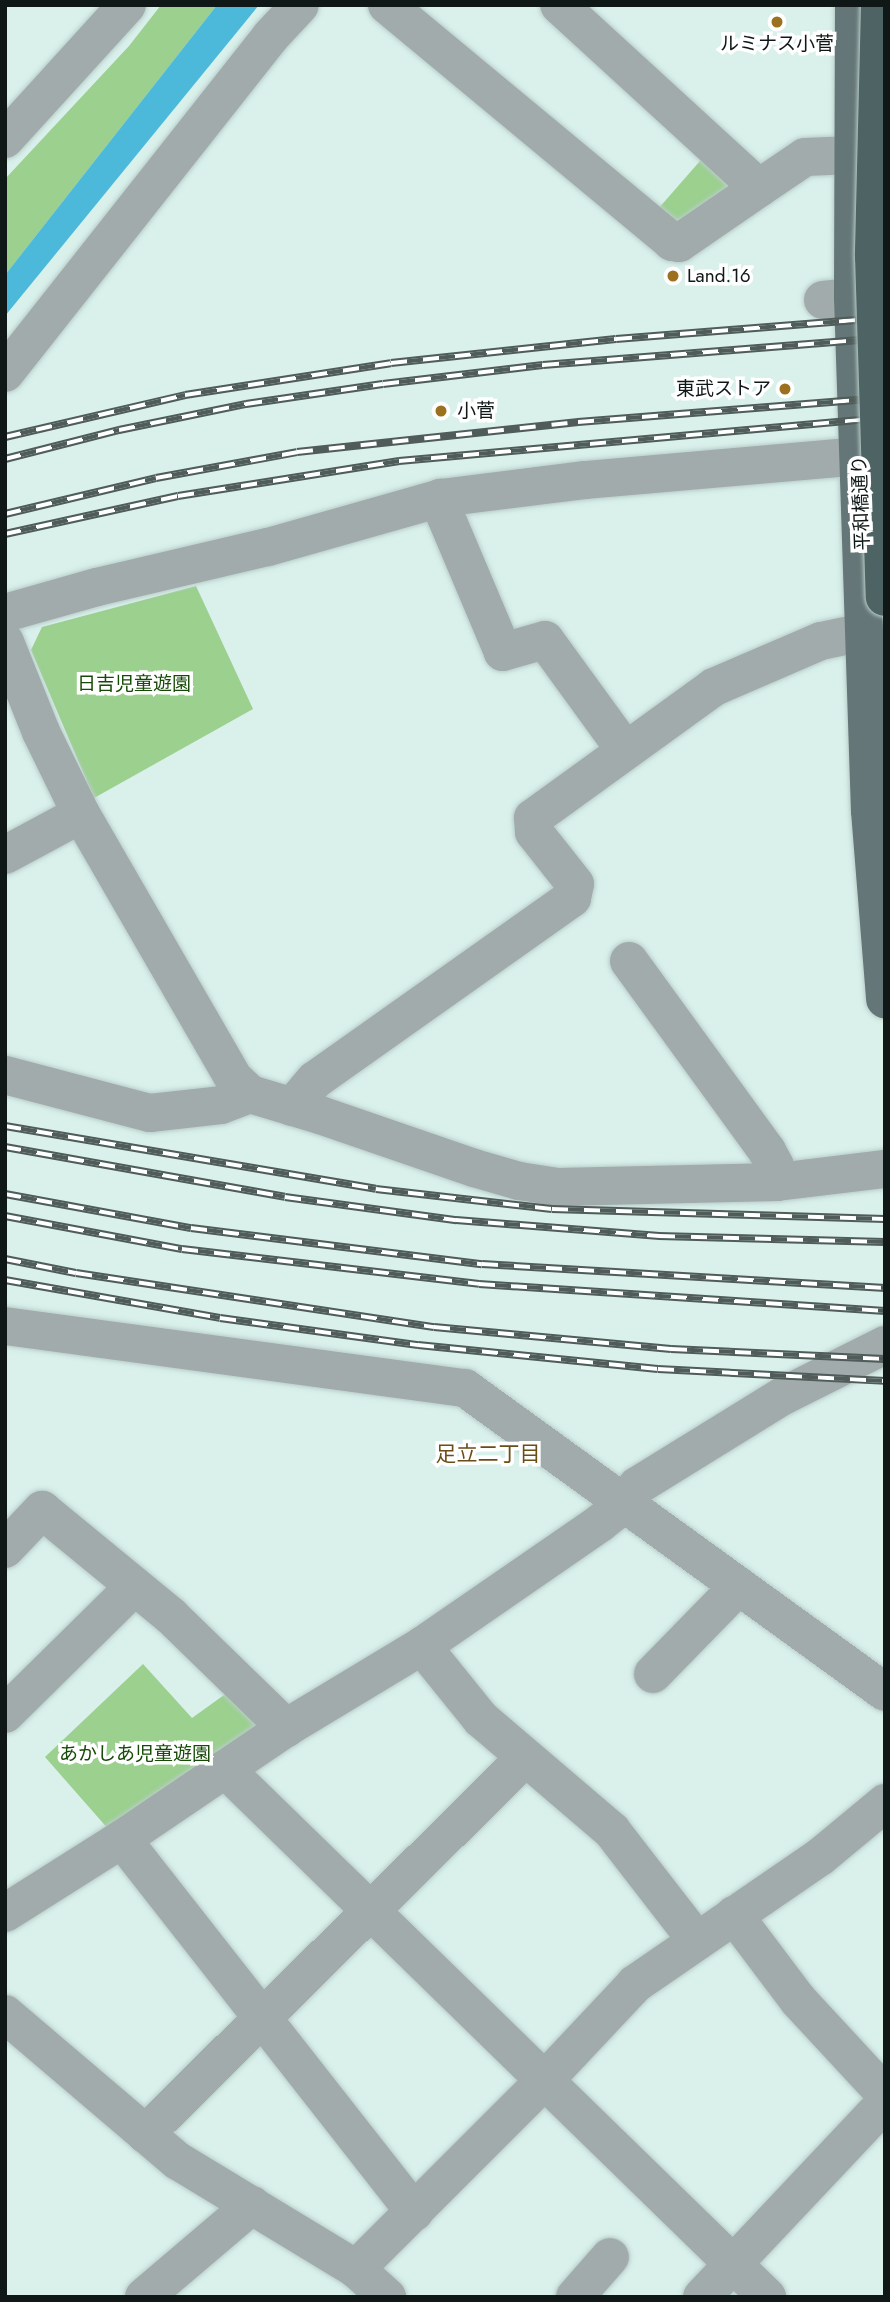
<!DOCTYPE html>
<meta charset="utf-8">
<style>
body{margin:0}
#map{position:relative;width:890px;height:2302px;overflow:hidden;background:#d9f0eb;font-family:Jost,"Noto Sans JP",sans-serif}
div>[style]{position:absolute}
.green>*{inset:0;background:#9bd08f}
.water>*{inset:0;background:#4db9da}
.roads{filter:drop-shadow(0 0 2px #b9cdc9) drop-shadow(0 0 2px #b9cdc9)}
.minor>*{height:38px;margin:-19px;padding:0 19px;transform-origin:19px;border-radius:19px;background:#a1abab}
.major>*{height:38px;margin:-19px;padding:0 19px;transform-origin:19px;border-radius:19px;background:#647677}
.rail>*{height:8px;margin-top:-4px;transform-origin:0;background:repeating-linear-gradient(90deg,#fff 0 16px,#4f5c59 0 32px);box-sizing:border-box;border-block:2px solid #4f5c59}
.bridges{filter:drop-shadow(0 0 2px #b9cdc9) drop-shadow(0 0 2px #b9cdc9)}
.highway-bridge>*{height:38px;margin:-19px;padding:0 19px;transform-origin:19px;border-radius:19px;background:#4e6364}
.dots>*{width:19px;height:19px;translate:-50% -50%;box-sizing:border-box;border:4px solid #fff;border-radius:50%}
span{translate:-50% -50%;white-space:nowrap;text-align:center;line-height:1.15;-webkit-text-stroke:7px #fff;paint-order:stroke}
.poi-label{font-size:19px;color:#0f1816}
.left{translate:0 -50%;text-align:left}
.right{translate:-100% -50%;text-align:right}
.street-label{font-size:19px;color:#0f1816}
.park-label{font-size:19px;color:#154a06}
.neighbourhood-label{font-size:21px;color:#6b4d17}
.frame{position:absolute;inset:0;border:7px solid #0f1816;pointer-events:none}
</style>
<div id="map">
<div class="green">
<div style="clip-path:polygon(161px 5px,217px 5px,5px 275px,5px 179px,129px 46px)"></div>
<div style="clip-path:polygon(707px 153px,747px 188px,676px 239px,651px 217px)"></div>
<div style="clip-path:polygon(196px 586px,253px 709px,94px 798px,31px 650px,42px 627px)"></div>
<div style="clip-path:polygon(143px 1664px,192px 1718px,238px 1685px,276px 1720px,117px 1839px,45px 1757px)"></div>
</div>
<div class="water">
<div style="clip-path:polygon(217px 5px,259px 5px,5px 316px,5px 275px)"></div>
</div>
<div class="roads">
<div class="minor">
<div style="left:387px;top:5px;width:371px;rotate:39.7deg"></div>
<div style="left:672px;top:242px;width:7px;rotate:8deg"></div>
<div style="left:679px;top:243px;width:97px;rotate:-34.5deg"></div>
<div style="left:759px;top:188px;width:271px;rotate:-137.5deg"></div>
<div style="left:5px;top:139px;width:181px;rotate:-47.7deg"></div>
<div style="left:759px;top:188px;width:55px;rotate:-34deg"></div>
<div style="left:805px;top:157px;width:48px;rotate:-2.4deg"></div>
<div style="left:823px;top:300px;width:30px;rotate:-6deg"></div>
<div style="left:5px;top:373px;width:429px;rotate:-51.7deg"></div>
<div style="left:271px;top:36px;width:42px;rotate:-46.9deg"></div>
<div style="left:5px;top:613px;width:96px;rotate:-15.8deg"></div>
<div style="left:97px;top:587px;width:176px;rotate:-13.2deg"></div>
<div style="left:268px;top:547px;width:180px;rotate:-15.8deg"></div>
<div style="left:5px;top:642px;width:97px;rotate:68.2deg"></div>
<div style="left:41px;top:732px;width:91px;rotate:64deg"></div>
<div style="left:81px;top:814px;width:306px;rotate:60deg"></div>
<div style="left:234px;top:1079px;width:22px;rotate:43deg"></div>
<div style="left:250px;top:1094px;width:73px;rotate:16.7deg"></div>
<div style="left:320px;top:1115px;width:163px;rotate:19deg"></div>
<div style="left:474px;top:1168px;width:47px;rotate:16.1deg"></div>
<div style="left:519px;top:1181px;width:39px;rotate:9deg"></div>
<div style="left:558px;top:1187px;width:219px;rotate:-1.3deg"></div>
<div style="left:777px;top:1182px;width:109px;rotate:-6.9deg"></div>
<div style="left:625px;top:750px;width:136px;rotate:-126deg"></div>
<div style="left:545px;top:640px;width:44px;rotate:164.1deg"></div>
<div style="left:503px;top:652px;width:147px;rotate:-112.9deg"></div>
<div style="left:446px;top:517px;width:20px;rotate:-105deg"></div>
<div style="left:441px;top:498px;width:146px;rotate:-7.1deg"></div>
<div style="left:586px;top:480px;width:274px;rotate:-5deg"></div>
<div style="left:5px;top:855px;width:86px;rotate:-28.3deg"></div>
<div style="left:629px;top:961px;width:235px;rotate:54deg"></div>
<div style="left:767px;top:1151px;width:17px;rotate:62deg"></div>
<div style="left:775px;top:1166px;width:16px;rotate:83deg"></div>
<div style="left:5px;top:1075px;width:150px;rotate:14.7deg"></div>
<div style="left:150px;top:1113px;width:71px;rotate:-6.4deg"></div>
<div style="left:221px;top:1105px;width:31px;rotate:-21deg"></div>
<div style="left:292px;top:1107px;width:35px;rotate:-50deg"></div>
<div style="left:315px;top:1080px;width:315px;rotate:-35.3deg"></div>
<div style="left:572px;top:898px;width:14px;rotate:-78deg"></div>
<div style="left:575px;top:884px;width:66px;rotate:-128.3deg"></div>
<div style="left:534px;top:832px;width:14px;rotate:-94deg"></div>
<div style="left:533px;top:818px;width:223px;rotate:-35.9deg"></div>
<div style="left:714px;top:687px;width:116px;rotate:-23.3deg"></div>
<div style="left:821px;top:641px;width:45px;rotate:-11.6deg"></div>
<div style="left:5px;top:1326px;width:464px;rotate:7.7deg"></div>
<div style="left:465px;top:1388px;width:518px;rotate:35.9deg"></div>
<div style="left:5px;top:1549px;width:54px;rotate:-46.5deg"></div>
<div style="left:42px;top:1510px;width:167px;rotate:39.4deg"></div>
<div style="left:171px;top:1616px;width:161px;rotate:44.2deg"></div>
<div style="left:422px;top:1646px;width:94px;rotate:51.1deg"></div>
<div style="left:481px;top:1719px;width:172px;rotate:40.5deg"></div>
<div style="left:612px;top:1831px;width:139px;rotate:52.3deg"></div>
<div style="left:653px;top:1674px;width:122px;rotate:-45.7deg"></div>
<div style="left:5px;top:1714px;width:182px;rotate:-44.6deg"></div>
<div style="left:225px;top:1769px;width:757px;rotate:44.25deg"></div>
<div style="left:122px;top:1839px;width:474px;rotate:51.9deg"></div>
<div style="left:5px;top:1913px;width:138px;rotate:-32.3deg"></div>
<div style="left:122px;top:1839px;width:198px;rotate:-34.1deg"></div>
<div style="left:286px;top:1728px;width:159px;rotate:-31.1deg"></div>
<div style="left:422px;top:1646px;width:216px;rotate:-34.6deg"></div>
<div style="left:600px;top:1523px;width:31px;rotate:-38deg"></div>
<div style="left:624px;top:1504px;width:22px;rotate:-54deg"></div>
<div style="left:637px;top:1486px;width:172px;rotate:-31.7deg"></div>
<div style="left:783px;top:1396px;width:114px;rotate:-26.6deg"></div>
<div style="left:734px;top:1915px;width:106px;rotate:53deg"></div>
<div style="left:798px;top:2000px;width:128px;rotate:47.2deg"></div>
<div style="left:5px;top:2014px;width:227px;rotate:40.4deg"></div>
<div style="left:178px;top:2161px;width:208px;rotate:31.2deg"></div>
<div style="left:356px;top:2269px;width:42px;rotate:42.1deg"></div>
<div style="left:145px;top:2134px;width:535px;rotate:-44.7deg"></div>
<div style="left:356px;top:2269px;width:267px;rotate:-45deg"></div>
<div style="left:545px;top:2080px;width:132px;rotate:-46.8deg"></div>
<div style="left:635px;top:1984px;width:224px;rotate:-34.5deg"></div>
<div style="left:820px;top:1857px;width:85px;rotate:-39.7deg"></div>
<div style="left:144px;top:2297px;width:142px;rotate:-40.4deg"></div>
<div style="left:575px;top:2297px;width:53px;rotate:-48.8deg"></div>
<div style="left:702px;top:2297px;width:267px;rotate:-46.7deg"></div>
</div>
<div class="major">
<div style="left:854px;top:5px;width:292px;rotate:90.2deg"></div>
<div style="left:853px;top:297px;width:514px;rotate:88.11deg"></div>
<div style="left:870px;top:811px;width:189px;rotate:85.4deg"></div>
</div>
</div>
<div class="rail">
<div style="left:5px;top:437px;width:185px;rotate:-13.1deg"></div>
<div style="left:185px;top:395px;width:208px;rotate:-8.8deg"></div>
<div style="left:391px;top:363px;width:226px;rotate:-6.1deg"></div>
<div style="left:616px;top:339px;width:270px;rotate:-4.5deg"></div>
<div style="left:5px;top:459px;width:118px;rotate:-14.3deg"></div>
<div style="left:119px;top:430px;width:130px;rotate:-11.6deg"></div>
<div style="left:246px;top:404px;width:138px;rotate:-8.3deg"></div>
<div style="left:383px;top:384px;width:161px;rotate:-6.8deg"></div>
<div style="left:543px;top:365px;width:343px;rotate:-4.5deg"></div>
<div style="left:5px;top:514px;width:155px;rotate:-13.4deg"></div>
<div style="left:156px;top:478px;width:143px;rotate:-10.4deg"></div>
<div style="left:297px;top:452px;width:283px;rotate:-6.1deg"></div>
<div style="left:578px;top:422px;width:308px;rotate:-4.5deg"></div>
<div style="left:5px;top:534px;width:177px;rotate:-12.4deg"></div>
<div style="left:178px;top:496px;width:224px;rotate:-9deg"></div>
<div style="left:399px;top:461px;width:488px;rotate:-5.1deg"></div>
<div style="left:5px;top:1126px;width:376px;rotate:9.6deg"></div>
<div style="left:376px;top:1189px;width:177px;rotate:6.5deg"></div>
<div style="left:552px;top:1209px;width:333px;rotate:1.7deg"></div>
<div style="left:5px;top:1147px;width:284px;rotate:10.1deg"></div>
<div style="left:285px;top:1197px;width:173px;rotate:7.7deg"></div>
<div style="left:456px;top:1220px;width:204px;rotate:4.5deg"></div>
<div style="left:659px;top:1236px;width:226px;rotate:1.5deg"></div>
<div style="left:5px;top:1194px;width:189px;rotate:10.4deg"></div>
<div style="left:191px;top:1228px;width:293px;rotate:7.1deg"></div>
<div style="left:482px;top:1264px;width:404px;rotate:3.4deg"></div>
<div style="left:5px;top:1216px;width:180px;rotate:10.6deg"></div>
<div style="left:182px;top:1249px;width:299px;rotate:6.7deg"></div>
<div style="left:479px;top:1284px;width:407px;rotate:3.8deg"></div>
<div style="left:5px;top:1259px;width:72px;rotate:11.2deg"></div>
<div style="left:76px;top:1273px;width:362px;rotate:8.6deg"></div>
<div style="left:434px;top:1327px;width:238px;rotate:5.3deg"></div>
<div style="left:671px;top:1349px;width:214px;rotate:2.7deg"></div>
<div style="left:5px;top:1280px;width:218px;rotate:10deg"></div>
<div style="left:220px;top:1318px;width:200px;rotate:7.8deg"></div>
<div style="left:418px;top:1345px;width:241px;rotate:5.7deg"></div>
<div style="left:658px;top:1369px;width:227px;rotate:3deg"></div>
</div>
<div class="bridges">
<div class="highway-bridge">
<div style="left:880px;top:5px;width:251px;rotate:91.4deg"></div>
<div style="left:874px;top:256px;width:341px;rotate:88.2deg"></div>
</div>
</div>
<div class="dots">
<div style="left:777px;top:22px;background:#9b701f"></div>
<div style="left:673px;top:276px;background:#9b701f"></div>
<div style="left:785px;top:389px;background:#9b701f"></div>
<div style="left:441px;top:411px;background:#9b701f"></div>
</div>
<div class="poi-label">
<span style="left:777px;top:44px">ルミナス小菅</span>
<span class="left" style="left:687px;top:276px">Land.16</span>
<span class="right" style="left:771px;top:389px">東武ストア</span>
<span class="left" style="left:457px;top:411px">小菅</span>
</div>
<div class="street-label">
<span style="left:861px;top:503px;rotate:-92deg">平和橋通り</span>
</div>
<div class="park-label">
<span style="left:134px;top:684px">日吉児童遊園</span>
<span style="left:135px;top:1754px">あかしあ児童遊園</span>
</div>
<div class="neighbourhood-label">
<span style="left:488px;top:1454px">足立二丁目</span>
</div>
<div class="frame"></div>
</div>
